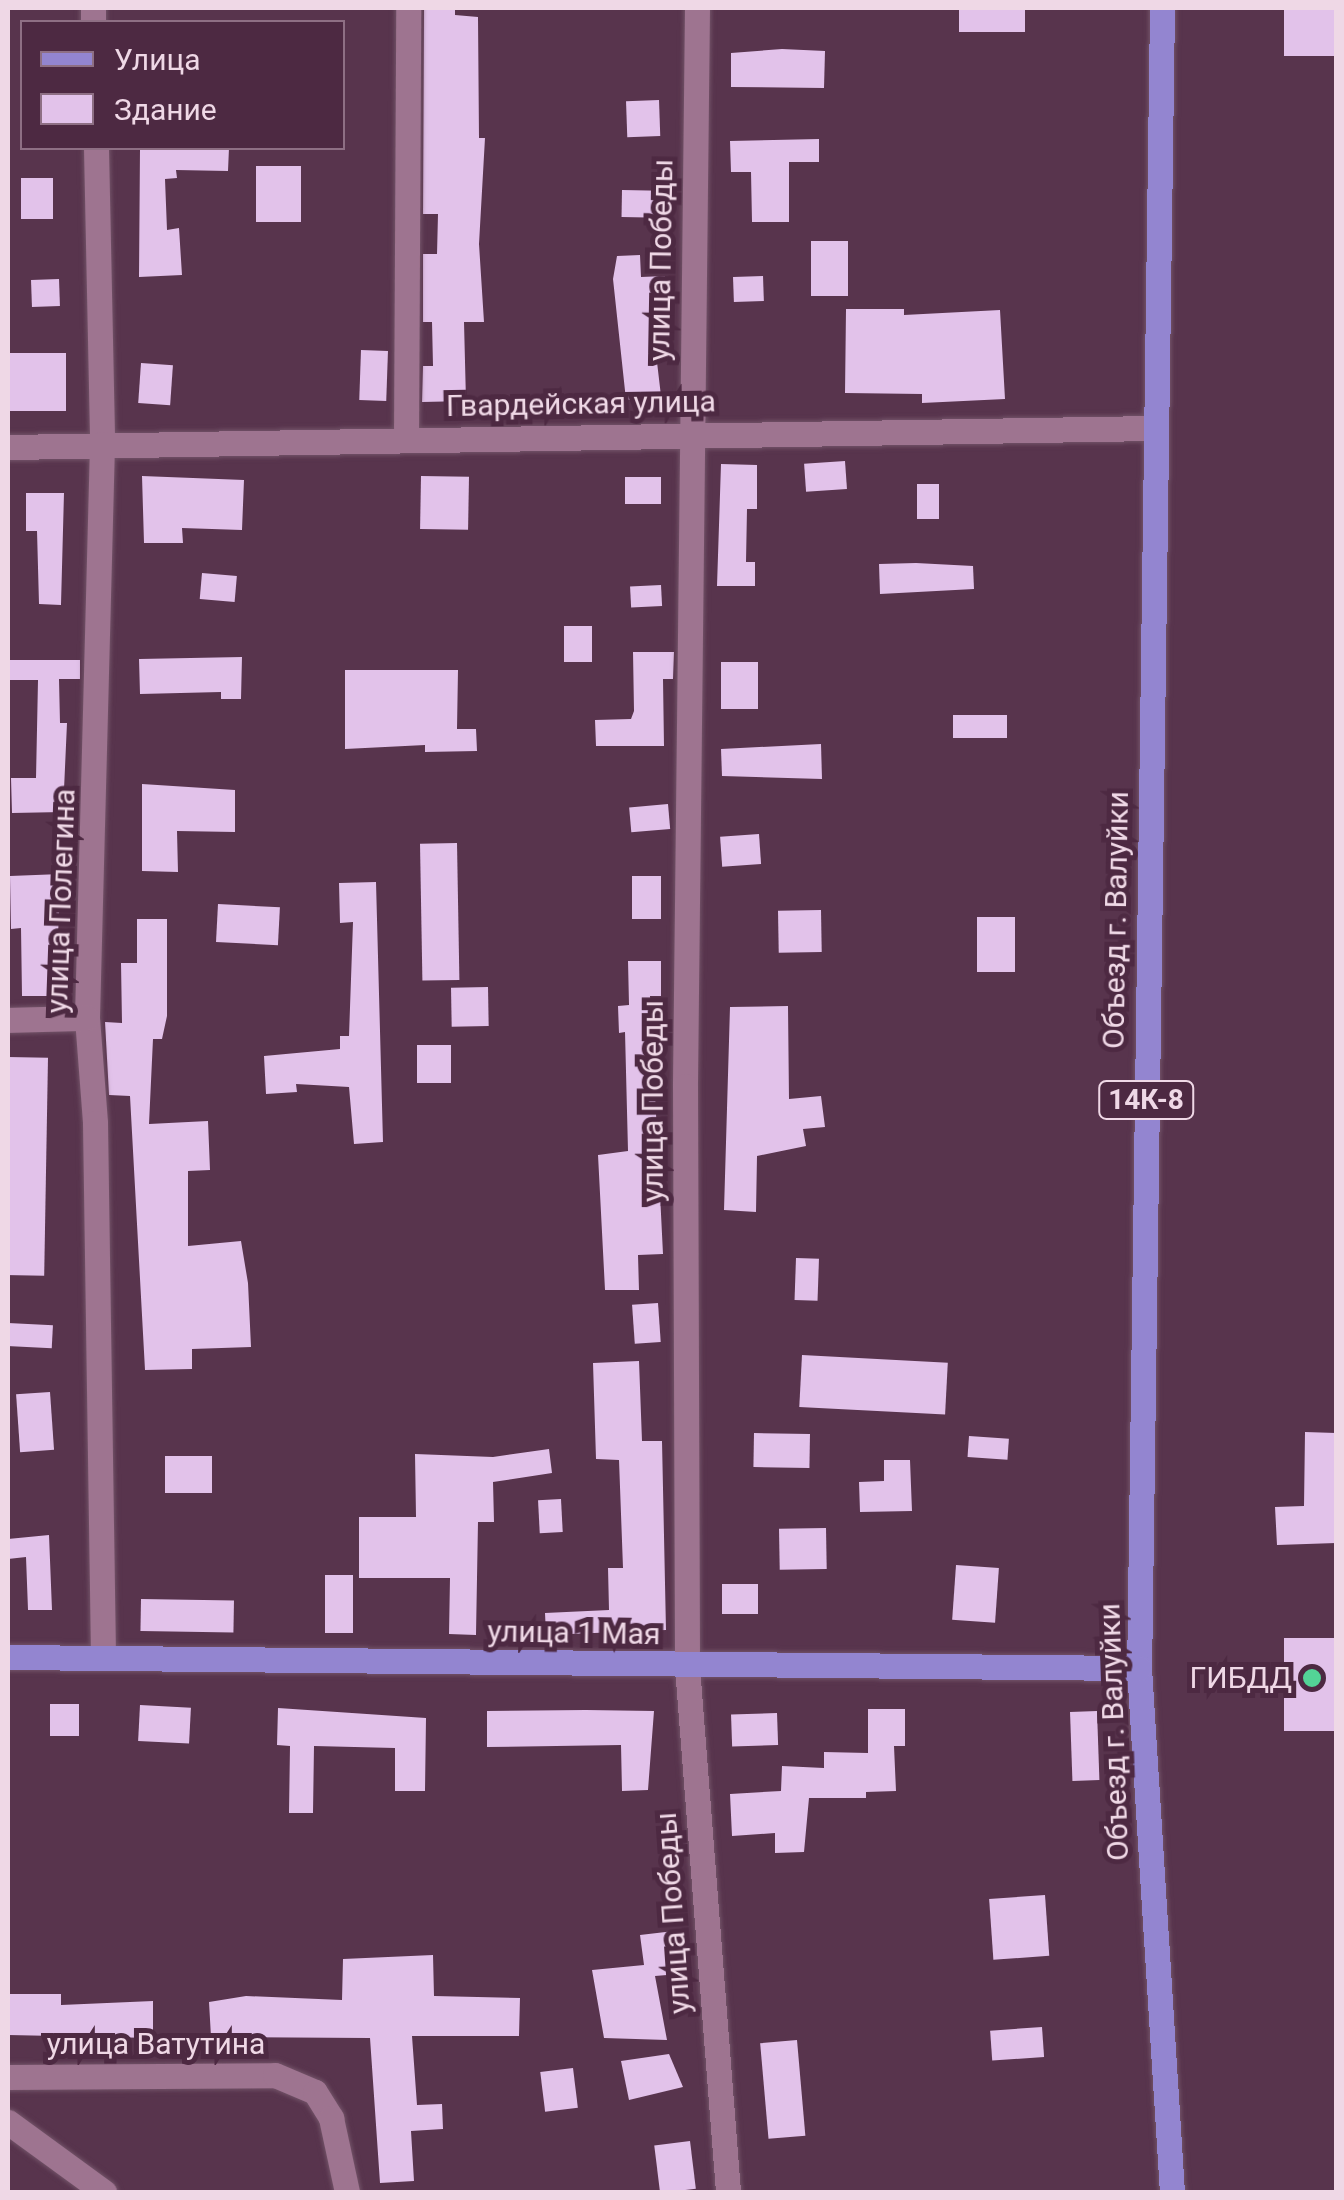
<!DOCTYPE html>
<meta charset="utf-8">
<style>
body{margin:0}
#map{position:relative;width:1344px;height:2200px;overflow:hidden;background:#58344d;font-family:Roboto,sans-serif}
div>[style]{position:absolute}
.building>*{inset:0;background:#e2c2ea;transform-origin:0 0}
.roads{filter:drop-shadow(0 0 2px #725368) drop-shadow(0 0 2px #725368)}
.minor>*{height:25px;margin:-12.5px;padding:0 12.5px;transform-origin:12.5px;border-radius:12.5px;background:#9e7490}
.major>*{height:25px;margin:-12.5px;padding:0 12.5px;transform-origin:12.5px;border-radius:12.5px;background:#9385d0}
.dots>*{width:28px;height:28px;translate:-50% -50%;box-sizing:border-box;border:5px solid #4d2942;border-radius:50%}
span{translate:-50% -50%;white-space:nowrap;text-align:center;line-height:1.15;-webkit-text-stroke:10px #4d2942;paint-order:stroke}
.shield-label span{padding:2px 8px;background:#4d2942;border:2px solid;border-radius:8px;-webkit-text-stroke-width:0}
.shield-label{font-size:28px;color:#efd8e6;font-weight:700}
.street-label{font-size:30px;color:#efd8e6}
.poi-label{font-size:30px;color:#efd8e6}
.right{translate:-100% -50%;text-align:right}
.frame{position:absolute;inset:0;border:10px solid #efd8e6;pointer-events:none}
.legend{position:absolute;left:20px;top:20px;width:325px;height:130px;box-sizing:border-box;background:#4d2942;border:2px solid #8e6f84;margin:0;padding:12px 18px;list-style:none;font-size:30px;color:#efd8e6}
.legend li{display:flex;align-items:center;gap:20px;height:50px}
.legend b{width:50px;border:2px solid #8e6f84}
</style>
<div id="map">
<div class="building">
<div style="clip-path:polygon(424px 8px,455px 8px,455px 15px,478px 17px,479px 138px,485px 138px,479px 244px,484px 322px,464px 322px,466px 401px,422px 402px,423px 366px,433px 366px,432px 322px,423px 322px,423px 254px,437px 254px,438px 214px,423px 214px)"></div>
<div style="left:959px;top:8px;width:66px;height:24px"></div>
<div style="left:1284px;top:8px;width:50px;height:48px"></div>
<div style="clip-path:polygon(782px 49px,825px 51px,824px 88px,731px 87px,731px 53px)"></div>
<div style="left:659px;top:100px;width:36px;height:33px;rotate:88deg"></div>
<div style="clip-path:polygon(819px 139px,819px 162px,789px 162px,789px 222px,752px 222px,751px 172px,731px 172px,730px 141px)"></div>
<div style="clip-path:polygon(140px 148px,229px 148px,228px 171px,176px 170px,177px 178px,165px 179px,167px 230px,179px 228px,182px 275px,139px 277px)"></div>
<div style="left:256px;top:166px;width:45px;height:56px"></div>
<div style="left:21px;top:178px;width:32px;height:41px"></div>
<div style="left:622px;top:190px;width:39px;height:27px;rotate:1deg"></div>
<div style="left:811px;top:241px;width:37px;height:55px"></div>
<div style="clip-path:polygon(640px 255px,641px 277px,665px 276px,662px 327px,653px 328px,661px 396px,626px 400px,613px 279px,617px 256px)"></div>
<div style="left:763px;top:276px;width:25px;height:30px;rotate:88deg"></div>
<div style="left:59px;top:279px;width:27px;height:28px;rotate:88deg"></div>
<div style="clip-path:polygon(846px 309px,904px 309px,904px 315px,1000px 310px,1005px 399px,922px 403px,922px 394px,845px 393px)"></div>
<div style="left:361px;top:350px;width:27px;height:50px;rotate:2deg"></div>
<div style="left:9px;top:353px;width:57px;height:58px"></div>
<div style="left:141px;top:363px;width:32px;height:40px;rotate:4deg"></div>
<div style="left:845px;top:461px;width:28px;height:41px;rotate:86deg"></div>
<div style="clip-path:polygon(721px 464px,757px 465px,757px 509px,747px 509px,746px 562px,755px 562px,755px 586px,717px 586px)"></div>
<div style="clip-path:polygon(142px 476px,244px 480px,242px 530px,182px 528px,183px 543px,144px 543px)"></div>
<div style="left:421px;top:476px;width:48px;height:53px;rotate:1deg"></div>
<div style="left:625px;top:477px;width:36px;height:27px"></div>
<div style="left:917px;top:484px;width:22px;height:35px"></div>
<div style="clip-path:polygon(26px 493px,64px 493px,61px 605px,39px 604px,37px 531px,26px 531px)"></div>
<div style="clip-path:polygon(916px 563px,973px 566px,974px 589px,880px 594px,879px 564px)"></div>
<div style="left:202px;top:573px;width:35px;height:26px;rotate:5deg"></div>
<div style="left:661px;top:585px;width:21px;height:31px;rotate:87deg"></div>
<div style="left:564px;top:626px;width:28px;height:36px"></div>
<div style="clip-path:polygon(633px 652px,674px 652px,673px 679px,663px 679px,664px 746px,596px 746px,595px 720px,631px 719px,634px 711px)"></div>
<div style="clip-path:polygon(242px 657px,241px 699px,221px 699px,221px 692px,140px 694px,139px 659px)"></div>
<div style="clip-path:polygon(8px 660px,80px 660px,80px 679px,59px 679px,60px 723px,67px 723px,63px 812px,12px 813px,11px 778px,36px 778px,38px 680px,8px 680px)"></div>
<div style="left:758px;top:662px;width:47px;height:37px;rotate:90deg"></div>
<div style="clip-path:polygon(345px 670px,458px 670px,457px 729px,476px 729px,477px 751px,425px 752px,425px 745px,345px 749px)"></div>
<div style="left:1007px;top:715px;width:23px;height:54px;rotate:90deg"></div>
<div style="clip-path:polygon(821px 744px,822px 779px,722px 776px,721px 749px)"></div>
<div style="clip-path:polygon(142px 784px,235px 790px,235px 832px,177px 831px,178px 872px,142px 871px)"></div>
<div style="left:668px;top:804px;width:25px;height:39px;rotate:85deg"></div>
<div style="left:759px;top:834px;width:30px;height:39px;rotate:86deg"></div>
<div style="left:457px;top:843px;width:137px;height:37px;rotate:89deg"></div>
<div style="clip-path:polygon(61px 874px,55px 996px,22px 996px,21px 928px,11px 929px,10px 876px)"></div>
<div style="left:632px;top:876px;width:29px;height:43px"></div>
<div style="clip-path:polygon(376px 882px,383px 1142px,354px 1144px,349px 1087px,296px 1084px,297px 1092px,266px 1094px,264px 1056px,340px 1049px,340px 1036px,349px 1036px,353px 922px,340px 923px,339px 883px)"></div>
<div style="left:218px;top:904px;width:62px;height:38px;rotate:3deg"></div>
<div style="left:821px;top:910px;width:42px;height:43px;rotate:89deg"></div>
<div style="left:977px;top:917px;width:38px;height:55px"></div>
<div style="clip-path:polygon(137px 919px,167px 919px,167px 1016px,162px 1039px,153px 1039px,149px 1124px,208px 1121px,210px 1170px,188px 1171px,188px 1246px,241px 1241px,248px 1283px,251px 1347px,192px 1349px,192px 1369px,145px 1370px,130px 1096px,109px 1095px,105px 1022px,122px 1023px,121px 963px,137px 963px)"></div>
<div style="clip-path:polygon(628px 961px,661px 961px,661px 996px,650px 996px,653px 1042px,659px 1042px,660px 1073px,654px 1073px,663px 1254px,638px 1255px,639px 1290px,605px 1290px,598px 1155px,628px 1151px,625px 1032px,619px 1033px,618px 1006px,629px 1005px)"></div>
<div style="left:488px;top:987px;width:39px;height:37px;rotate:89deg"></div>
<div style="clip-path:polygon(788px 1006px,789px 1099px,821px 1096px,825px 1127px,803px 1129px,806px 1146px,757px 1156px,756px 1212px,724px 1210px,730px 1007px)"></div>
<div style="left:417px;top:1045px;width:34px;height:38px"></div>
<div style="left:8px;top:1057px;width:40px;height:218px;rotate:1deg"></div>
<div style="left:796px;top:1258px;width:23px;height:42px;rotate:2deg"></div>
<div style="left:658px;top:1303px;width:39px;height:26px;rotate:86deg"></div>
<div style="left:8px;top:1323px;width:45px;height:23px;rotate:3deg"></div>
<div style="left:802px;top:1355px;width:146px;height:52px;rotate:3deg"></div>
<div style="clip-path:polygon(639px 1361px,642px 1441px,662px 1441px,666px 1630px,546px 1635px,545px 1613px,609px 1610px,608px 1568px,623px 1568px,619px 1460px,596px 1459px,593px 1363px)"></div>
<div style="left:50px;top:1392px;width:58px;height:34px;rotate:86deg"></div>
<div style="clip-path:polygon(1305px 1432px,1336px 1433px,1336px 1543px,1277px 1545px,1275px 1507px,1304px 1506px)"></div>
<div style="left:754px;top:1433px;width:56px;height:34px;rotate:1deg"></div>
<div style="left:969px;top:1436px;width:40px;height:21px;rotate:4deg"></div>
<div style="clip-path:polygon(549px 1449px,552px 1473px,493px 1482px,494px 1522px,478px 1522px,476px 1635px,449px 1634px,450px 1578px,359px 1578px,359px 1517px,416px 1517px,415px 1454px,493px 1457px)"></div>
<div style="left:165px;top:1456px;width:47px;height:37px"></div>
<div style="clip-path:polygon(884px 1460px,910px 1460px,912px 1511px,860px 1512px,859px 1482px,884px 1481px)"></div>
<div style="left:561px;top:1499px;width:33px;height:23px;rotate:87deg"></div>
<div style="left:826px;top:1528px;width:41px;height:47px;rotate:89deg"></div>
<div style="clip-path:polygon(49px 1535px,52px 1610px,28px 1610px,26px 1557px,8px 1559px,8px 1539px)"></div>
<div style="left:956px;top:1565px;width:43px;height:55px;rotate:4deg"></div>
<div style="left:325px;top:1575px;width:28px;height:58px"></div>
<div style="left:758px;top:1584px;width:30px;height:36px;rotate:90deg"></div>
<div style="left:141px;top:1599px;width:93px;height:32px;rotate:1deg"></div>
<div style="left:1284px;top:1638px;width:52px;height:93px"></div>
<div style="left:50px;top:1704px;width:29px;height:32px"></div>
<div style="left:140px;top:1705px;width:51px;height:36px;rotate:3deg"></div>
<div style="clip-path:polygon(278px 1708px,426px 1718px,425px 1791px,395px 1791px,395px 1748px,314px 1746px,313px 1813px,289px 1813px,290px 1746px,277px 1745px)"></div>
<div style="clip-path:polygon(868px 1709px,905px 1709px,905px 1746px,894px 1746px,896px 1791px,866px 1792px,866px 1798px,809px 1798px,804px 1852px,775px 1853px,775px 1833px,732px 1836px,730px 1794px,781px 1791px,782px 1766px,824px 1768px,824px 1752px,868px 1753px)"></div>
<div style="clip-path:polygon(586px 1710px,654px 1711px,648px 1790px,622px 1791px,621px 1745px,487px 1747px,487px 1711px)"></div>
<div style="left:1097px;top:1711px;width:69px;height:27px;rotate:88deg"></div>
<div style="left:777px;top:1713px;width:32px;height:46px;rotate:88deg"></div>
<div style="left:1045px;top:1895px;width:61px;height:56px;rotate:86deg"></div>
<div style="clip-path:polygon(674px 1931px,679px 1974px,655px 1976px,667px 2040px,604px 2038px,592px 1970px,644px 1965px,640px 1935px)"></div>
<div style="clip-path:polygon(433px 1955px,434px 1996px,520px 1998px,519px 2036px,412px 2036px,417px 2105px,442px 2104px,443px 2129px,411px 2131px,414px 2181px,380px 2183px,370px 2038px,211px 2037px,209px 2002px,246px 1996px,342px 2000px,343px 1959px)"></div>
<div style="clip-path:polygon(8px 1994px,61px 1994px,61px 2005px,153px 2001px,153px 2038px,8px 2035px)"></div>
<div style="left:1042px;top:2027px;width:30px;height:52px;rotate:86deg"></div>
<div style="left:797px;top:2040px;width:96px;height:37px;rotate:85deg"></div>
<div style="clip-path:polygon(669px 2054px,683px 2087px,629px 2100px,621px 2061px)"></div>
<div style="left:573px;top:2068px;width:40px;height:33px;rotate:83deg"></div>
<div style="left:690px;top:2141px;width:48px;height:36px;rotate:83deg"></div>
</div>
<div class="roads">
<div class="minor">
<div style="left:93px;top:8px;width:14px;rotate:90deg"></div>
<div style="left:697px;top:8px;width:1078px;rotate:90.64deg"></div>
<div style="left:685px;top:1086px;width:581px;rotate:89.8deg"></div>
<div style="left:687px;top:1667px;width:527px;rotate:85.53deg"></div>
<div style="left:96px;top:148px;width:296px;rotate:88.8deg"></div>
<div style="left:102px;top:444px;width:574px;rotate:91.5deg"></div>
<div style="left:87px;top:1018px;width:105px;rotate:85.6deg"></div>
<div style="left:95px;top:1123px;width:534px;rotate:89.14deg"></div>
<div style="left:406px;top:440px;width:432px;rotate:-89.7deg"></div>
<div style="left:8px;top:447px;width:1147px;rotate:-0.95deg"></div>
<div style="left:8px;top:1020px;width:79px;rotate:-1.5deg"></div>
<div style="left:8px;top:2077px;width:267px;rotate:-0.4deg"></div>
<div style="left:275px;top:2075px;width:43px;rotate:23deg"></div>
<div style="left:315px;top:2092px;width:31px;rotate:58deg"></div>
<div style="left:331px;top:2118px;width:76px;rotate:77.8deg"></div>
<div style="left:8px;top:2122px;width:119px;rotate:36.1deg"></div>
</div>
<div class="major">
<div style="left:1162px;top:8px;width:1660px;rotate:90.79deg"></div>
<div style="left:1139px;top:1668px;width:525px;rotate:86.4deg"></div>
<div style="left:8px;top:1657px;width:1131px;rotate:0.56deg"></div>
</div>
</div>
<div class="dots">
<div style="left:1312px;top:1678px;background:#53d396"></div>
</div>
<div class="shield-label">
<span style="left:1146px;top:1100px">14К-8</span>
</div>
<div class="street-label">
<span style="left:661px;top:260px;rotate:-89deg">улица Победы</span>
<span style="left:581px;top:404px;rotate:-1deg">Гвардейская улица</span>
<span style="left:61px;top:901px;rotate:-88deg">улица Полегина</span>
<span style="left:1116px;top:920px;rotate:-89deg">Объезд г. Валуйки</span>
<span style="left:653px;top:1101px;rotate:-90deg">улица Победы</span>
<span style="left:574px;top:1633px;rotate:1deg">улица 1 Мая</span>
<span style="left:1114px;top:1732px;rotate:-92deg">Объезд г. Валуйки</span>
<span style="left:673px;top:1913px;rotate:-94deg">улица Победы</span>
<span style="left:156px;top:2044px">улица Ватутина</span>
</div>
<div class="poi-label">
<span class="right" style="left:1292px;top:1678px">ГИБДД</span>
</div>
<div class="frame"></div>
<ul class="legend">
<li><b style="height:12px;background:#9385d0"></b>Улица</li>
<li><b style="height:28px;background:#e2c2ea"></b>Здание</li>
</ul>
</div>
